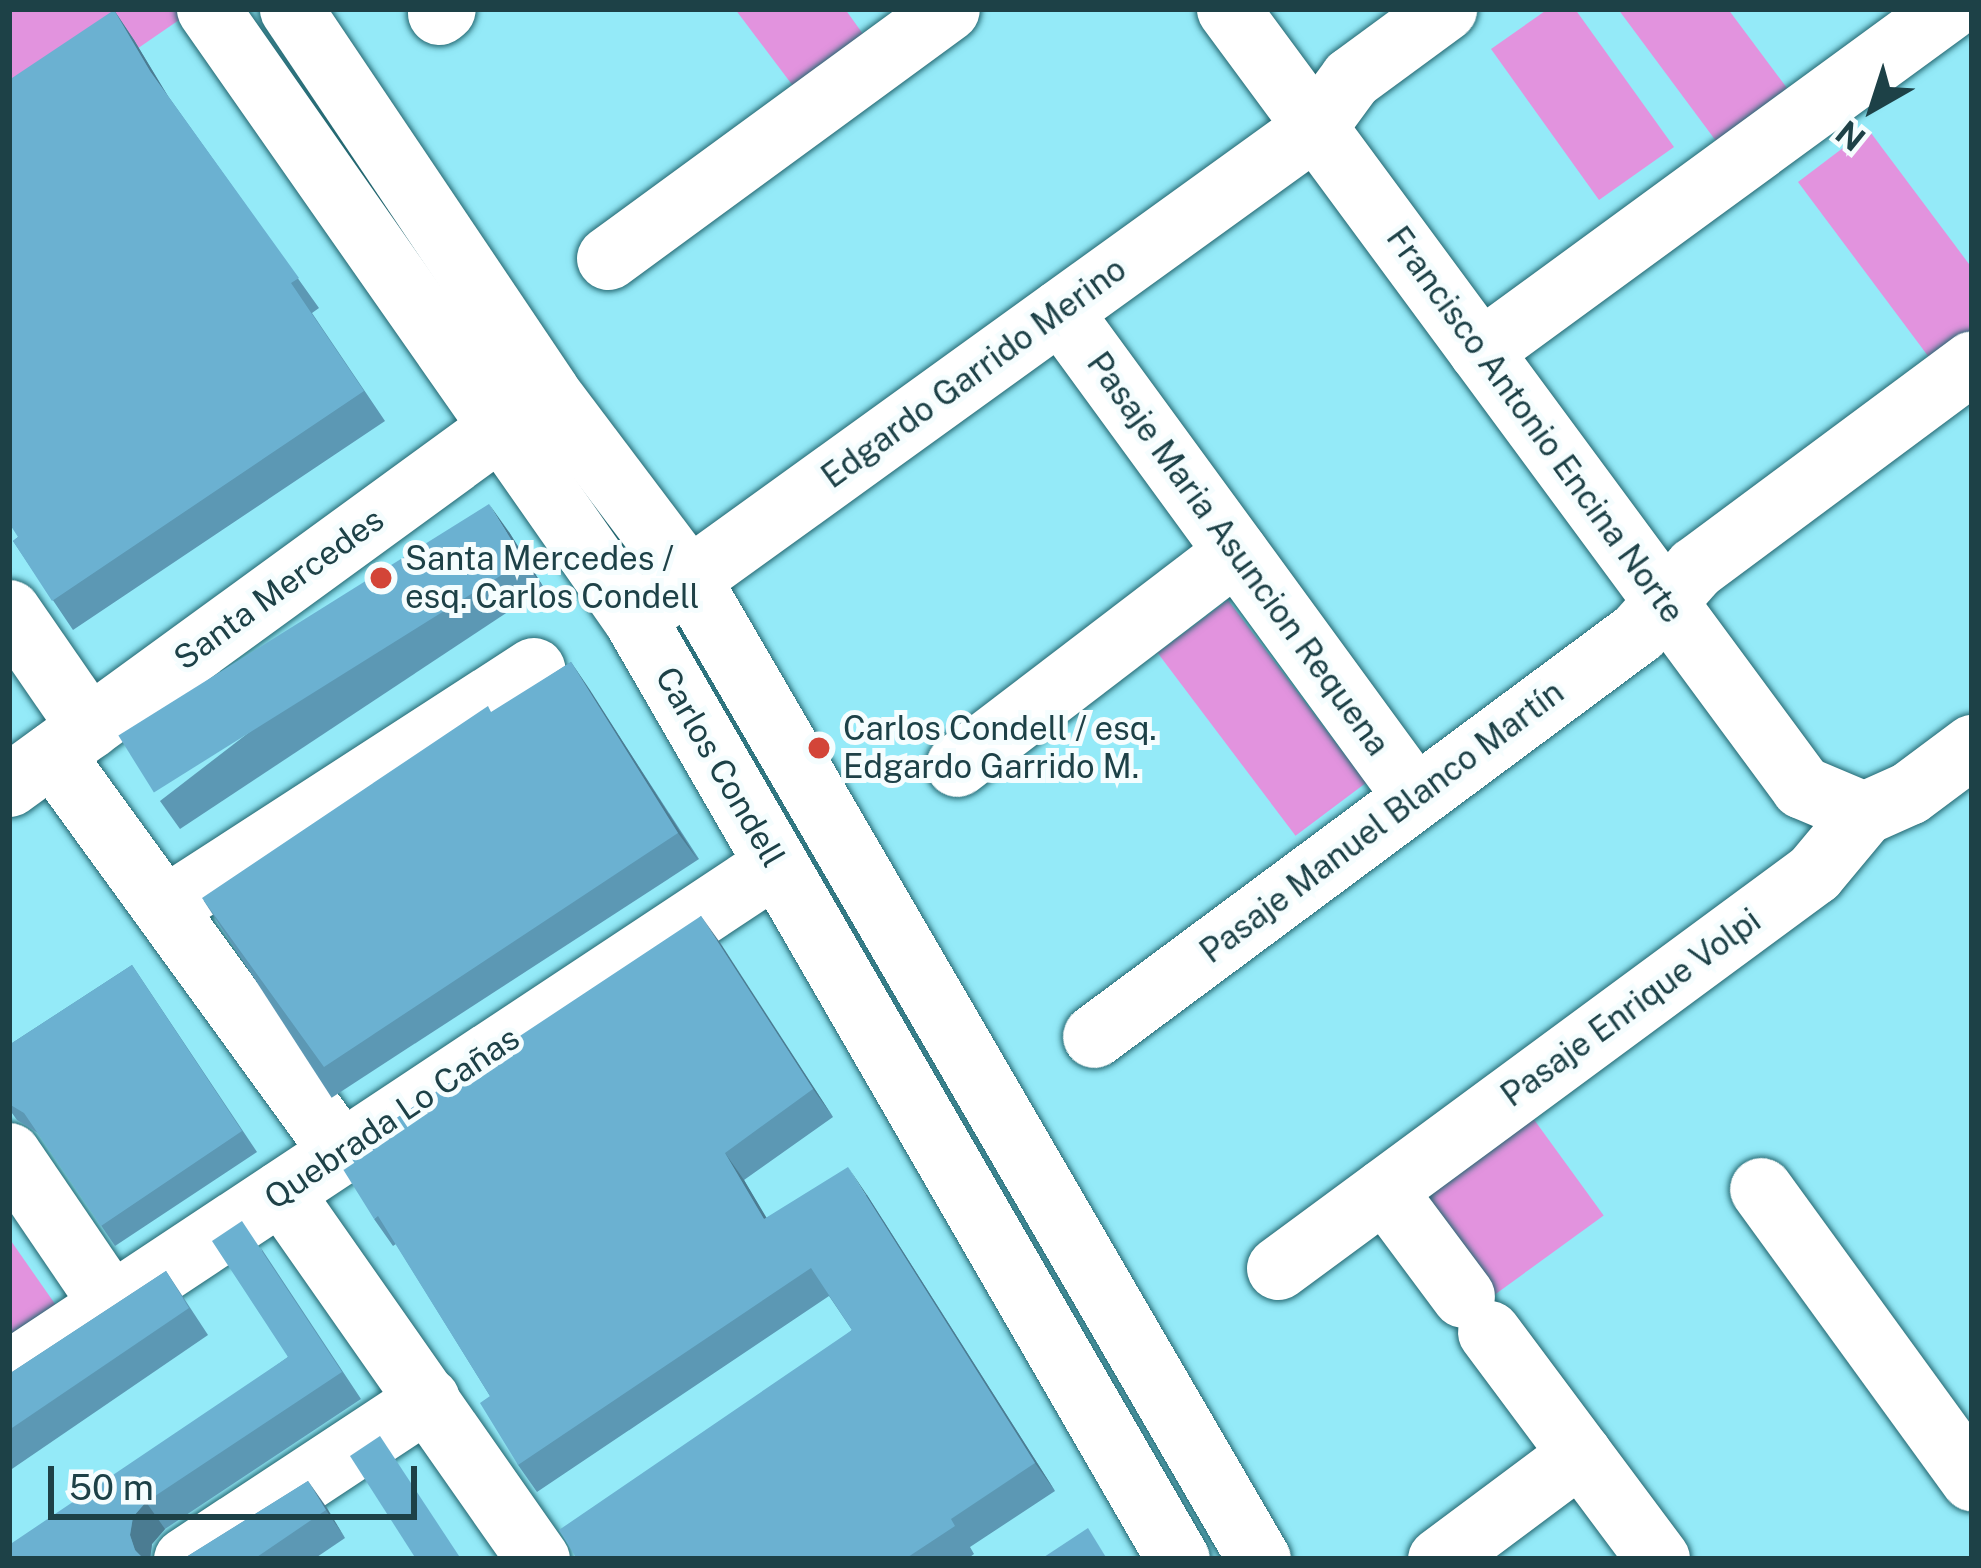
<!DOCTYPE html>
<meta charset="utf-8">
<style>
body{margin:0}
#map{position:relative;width:1981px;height:1568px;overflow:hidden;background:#94eaf8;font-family:"Public Sans",sans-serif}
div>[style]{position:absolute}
.green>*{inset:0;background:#e293de;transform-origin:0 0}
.roads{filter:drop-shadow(0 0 3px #22656f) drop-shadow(0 0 3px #22656f)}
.minor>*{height:63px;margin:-31.5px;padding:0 31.5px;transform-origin:31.5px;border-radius:31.5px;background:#fff}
.wall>*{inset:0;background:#5c98b4;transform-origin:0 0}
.shaded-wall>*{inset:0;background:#4b7c92}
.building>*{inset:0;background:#6bb1d1;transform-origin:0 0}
.dots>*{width:33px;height:33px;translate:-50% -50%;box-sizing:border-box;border:6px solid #f5fdfe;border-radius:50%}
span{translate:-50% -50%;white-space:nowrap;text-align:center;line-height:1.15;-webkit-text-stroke:10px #f5fdfe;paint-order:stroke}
.street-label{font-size:33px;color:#1d4147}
.poi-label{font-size:33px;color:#1d4147}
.left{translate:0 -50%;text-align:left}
.frame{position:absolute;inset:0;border:12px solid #1d4147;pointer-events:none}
.north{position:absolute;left:1813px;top:48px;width:120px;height:120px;-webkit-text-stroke:9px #f5fdfe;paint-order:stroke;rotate:219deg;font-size:33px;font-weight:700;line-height:48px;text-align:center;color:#1d4147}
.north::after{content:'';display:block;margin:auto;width:42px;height:54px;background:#1d4147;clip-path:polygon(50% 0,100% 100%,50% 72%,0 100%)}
.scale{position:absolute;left:48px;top:1466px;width:369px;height:54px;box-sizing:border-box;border:6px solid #1d4147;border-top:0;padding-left:15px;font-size:36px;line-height:42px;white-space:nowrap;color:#1d4147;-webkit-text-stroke:9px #f5fdfe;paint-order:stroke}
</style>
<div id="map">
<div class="green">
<div style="clip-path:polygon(9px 9px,195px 9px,9px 137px)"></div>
<div style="clip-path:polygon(735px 9px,845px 9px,863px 34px,793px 86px)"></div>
<div style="clip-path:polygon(1548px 9px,1575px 9px,1674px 147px,1599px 200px,1491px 49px)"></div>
<div style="clip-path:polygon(1618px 9px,1728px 9px,1787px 88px,1716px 141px)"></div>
<div style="clip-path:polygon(1868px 129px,1972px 268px,1972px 336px,1934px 364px,1798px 182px)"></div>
<div style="left:1228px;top:600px;width:229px;height:88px;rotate:53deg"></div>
<div style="left:1522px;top:1103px;width:139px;height:145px;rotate:54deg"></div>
<div style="clip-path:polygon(9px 1238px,62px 1314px,9px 1350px)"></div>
</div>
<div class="roads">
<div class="minor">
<div style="left:208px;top:9px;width:743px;rotate:55.03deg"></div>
<div style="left:634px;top:618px;width:1087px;rotate:59.97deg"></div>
<div style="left:291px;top:9px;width:461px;rotate:56.1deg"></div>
<div style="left:548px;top:392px;width:234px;rotate:53deg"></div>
<div style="left:689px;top:579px;width:1134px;rotate:59.82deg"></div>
<div style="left:1228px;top:9px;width:967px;rotate:53.58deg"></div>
<div style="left:1802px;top:787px;width:67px;rotate:22.8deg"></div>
<div style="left:439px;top:13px;width:6px;rotate:-39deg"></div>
<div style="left:608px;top:258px;width:421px;rotate:-36.2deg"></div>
<div style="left:1060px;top:311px;width:602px;rotate:53.85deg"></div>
<div style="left:1480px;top:351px;width:580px;rotate:-36.16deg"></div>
<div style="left:655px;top:603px;width:814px;rotate:-35.8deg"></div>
<div style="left:1315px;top:127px;width:61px;rotate:-53.7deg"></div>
<div style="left:1351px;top:78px;width:117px;rotate:-36.3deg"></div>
<div style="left:9px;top:611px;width:141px;rotate:55.4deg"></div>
<div style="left:52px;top:754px;width:490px;rotate:54deg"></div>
<div style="left:957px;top:765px;width:351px;rotate:-37.4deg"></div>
<div style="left:9px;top:785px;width:647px;rotate:-36.07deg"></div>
<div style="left:164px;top:908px;width:440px;rotate:-32.9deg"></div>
<div style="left:1094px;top:1036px;width:678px;rotate:-36.6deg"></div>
<div style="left:1638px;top:632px;width:86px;rotate:-48.3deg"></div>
<div style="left:1695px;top:568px;width:345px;rotate:-36.6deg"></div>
<div style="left:9px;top:1154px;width:181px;rotate:55.8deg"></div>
<div style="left:1761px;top:1189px;width:359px;rotate:54deg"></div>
<div style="left:1384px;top:1190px;width:132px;rotate:53.3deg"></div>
<div style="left:281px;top:1192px;width:448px;rotate:55deg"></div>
<div style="left:1278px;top:1268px;width:666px;rotate:-36.39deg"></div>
<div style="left:1814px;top:873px;width:78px;rotate:-50.2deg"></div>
<div style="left:1864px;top:813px;width:49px;rotate:-24deg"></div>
<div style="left:1909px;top:793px;width:79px;rotate:-36.7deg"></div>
<div style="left:1489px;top:1332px;width:283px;rotate:53.3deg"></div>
<div style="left:9px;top:1372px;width:920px;rotate:-33.52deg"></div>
<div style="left:185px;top:1559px;width:291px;rotate:-33.4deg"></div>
<div style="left:1439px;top:1559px;width:176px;rotate:-36.7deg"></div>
</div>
</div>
<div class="wall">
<div style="clip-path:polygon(114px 10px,134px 40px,168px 96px,319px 308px,312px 313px,385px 421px,73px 630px,13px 541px,18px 537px)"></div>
<div style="clip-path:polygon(509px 532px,544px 588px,180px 829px,160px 801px)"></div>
<div style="left:571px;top:662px;width:235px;height:438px;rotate:57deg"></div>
<div style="clip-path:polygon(701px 916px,833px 1117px,744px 1180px,766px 1218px,867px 1195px,1055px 1491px,970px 1547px,974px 1554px,967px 1559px,577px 1559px,852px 1330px,829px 1296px,537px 1492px,518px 1465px,490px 1396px,396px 1244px,393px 1246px,374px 1219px)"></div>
<div style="clip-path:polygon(132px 965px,257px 1152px,115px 1246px,38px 1133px,17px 1120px,9px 1109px,9px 1045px)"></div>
<div style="clip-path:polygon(261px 1248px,361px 1399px,165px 1529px,152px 1544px,150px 1559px,9px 1559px,288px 1357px)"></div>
<div style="clip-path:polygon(166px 1271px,208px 1335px,9px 1471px,9px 1374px)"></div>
<div style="clip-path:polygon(308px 1481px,345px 1538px,314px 1559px,183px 1559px)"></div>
</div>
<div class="shaded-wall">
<div style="clip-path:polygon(114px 10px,134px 40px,170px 100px,150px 71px)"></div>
<div style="clip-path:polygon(489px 504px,509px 532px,544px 588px,524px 561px)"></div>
<div style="clip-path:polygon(571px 662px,590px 690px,698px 860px,678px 833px)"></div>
<div style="clip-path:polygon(701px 916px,721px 944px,833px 1117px,813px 1089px)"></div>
<div style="clip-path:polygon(725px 1153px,744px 1180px,784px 1247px,764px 1219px)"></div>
<div style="clip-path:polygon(848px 1167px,867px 1195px,1055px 1491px,1035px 1463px)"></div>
<div style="clip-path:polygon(308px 1481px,327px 1508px,345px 1538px,326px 1510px)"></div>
<div style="clip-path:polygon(146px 1502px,165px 1529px,152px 1544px,150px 1559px,141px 1559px,135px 1550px,130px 1535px,133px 1517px)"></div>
</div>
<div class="building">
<div style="clip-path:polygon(114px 10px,150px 71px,299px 278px,291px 283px,364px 391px,52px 601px,13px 541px,18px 537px,9px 523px,9px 80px)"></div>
<div style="left:489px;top:504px;width:67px;height:437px;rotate:58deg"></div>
<div style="clip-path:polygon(571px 662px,678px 833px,324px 1067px,202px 898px,488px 706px,491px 712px)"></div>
<div style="clip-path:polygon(701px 916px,813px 1089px,725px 1153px,764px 1219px,848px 1167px,1035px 1463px,951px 1519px,955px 1526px,905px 1559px,577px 1559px,559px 1530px,852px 1330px,811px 1268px,518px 1465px,480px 1403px,490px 1396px,378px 1216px,374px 1219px,336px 1158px)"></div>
<div style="clip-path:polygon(132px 965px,242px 1131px,101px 1226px,24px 1113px,9px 1104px,9px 1045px)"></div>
<div style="clip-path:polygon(242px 1221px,342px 1372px,146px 1502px,133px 1517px,130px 1535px,135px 1550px,144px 1559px,9px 1559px,9px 1545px,288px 1357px,212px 1241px)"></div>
<div style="clip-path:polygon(166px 1271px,189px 1308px,9px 1430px,9px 1374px)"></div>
<div style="clip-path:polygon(380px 1436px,461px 1559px,416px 1559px,350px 1456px)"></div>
<div style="clip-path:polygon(308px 1481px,326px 1510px,254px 1559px,183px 1559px)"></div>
<div style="clip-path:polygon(1088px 1528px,1107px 1559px,1041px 1559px)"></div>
</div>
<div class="dots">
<div style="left:381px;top:578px;background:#d34538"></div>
<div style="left:819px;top:748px;background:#d34538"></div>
</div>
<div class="street-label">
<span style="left:974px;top:373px;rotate:-36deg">Edgardo Garrido Merino</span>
<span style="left:1535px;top:425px;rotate:54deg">Francisco Antonio Encina Norte</span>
<span style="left:1238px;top:554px;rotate:54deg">Pasaje Maria Asuncion Requena</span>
<span style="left:279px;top:589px;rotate:-36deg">Santa Mercedes</span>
<span style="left:720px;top:767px;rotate:60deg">Carlos Condell</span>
<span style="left:1382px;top:822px;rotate:-37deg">Pasaje Manuel Blanco Martín</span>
<span style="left:1631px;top:1008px;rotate:-36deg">Pasaje Enrique Volpi</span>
<span style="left:392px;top:1118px;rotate:-34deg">Quebrada Lo Cañas</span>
</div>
<div class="poi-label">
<span class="left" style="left:405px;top:578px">Santa Mercedes /<br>esq. Carlos Condell</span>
<span class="left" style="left:843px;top:748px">Carlos Condell / esq.<br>Edgardo Garrido M.</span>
</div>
<div class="frame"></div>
<div class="north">N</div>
<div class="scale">50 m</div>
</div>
